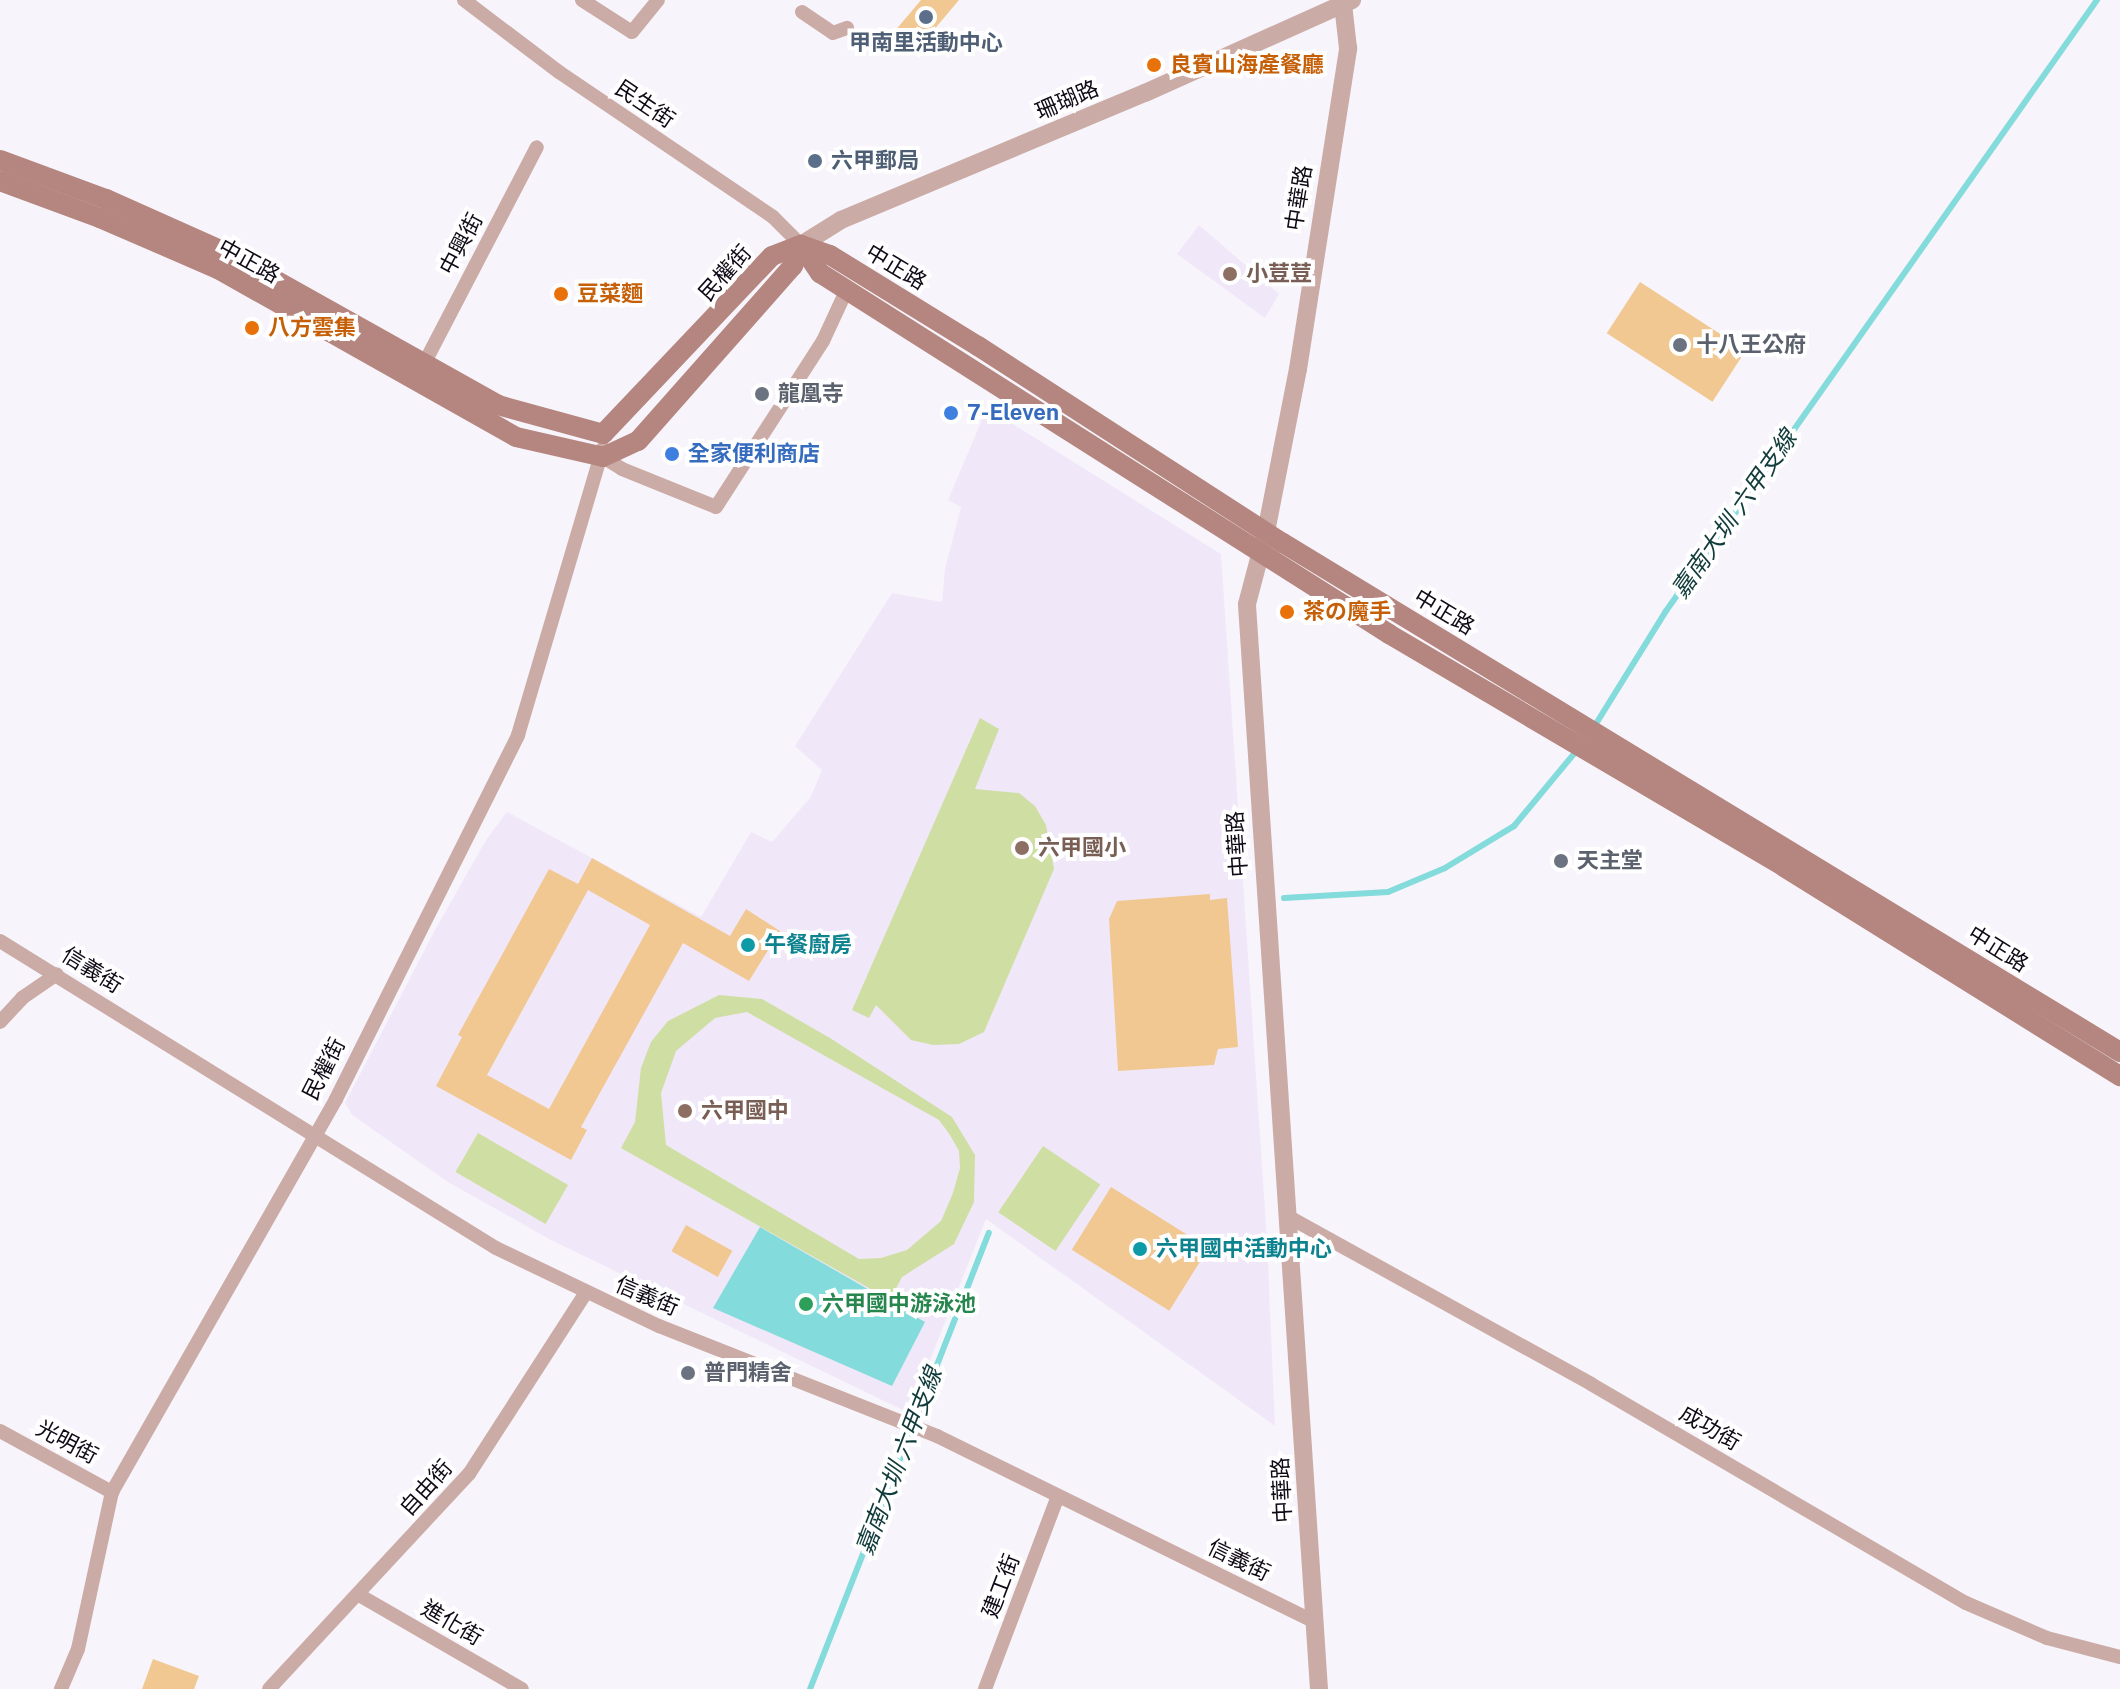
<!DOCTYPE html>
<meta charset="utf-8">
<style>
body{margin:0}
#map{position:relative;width:2120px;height:1689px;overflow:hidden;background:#f8f4fb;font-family:"Public Sans","Noto Sans TC","Noto Sans JP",sans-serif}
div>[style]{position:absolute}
.built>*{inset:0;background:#f0e8f9}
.green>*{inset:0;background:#cfdea2;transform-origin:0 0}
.water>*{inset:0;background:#84dbdb}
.stream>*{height:6px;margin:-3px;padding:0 3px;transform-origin:3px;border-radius:3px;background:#84dbdb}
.building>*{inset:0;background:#f1c891;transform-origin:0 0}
.minor>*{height:14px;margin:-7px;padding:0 7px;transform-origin:7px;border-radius:7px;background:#cbaba6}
.tertiary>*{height:18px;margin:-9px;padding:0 9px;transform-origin:9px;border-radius:9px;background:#cbaba6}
.secondary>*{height:20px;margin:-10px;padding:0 10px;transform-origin:10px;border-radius:10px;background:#b4867f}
.dots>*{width:22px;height:22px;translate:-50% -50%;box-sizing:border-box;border:4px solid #fff;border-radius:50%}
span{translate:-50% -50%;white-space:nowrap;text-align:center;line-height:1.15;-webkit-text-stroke:8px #fff;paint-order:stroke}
.service-label{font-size:22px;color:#4e5e75;font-weight:700}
.left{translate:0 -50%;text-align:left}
.food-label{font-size:22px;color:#c56008;font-weight:700}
.street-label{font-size:22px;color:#100a16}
.education-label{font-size:22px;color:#785e54;font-weight:700}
.worship-label{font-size:22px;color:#5b616d;font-weight:700}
.shop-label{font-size:22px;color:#366cbe;font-weight:700}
.culture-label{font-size:22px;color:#0d838f;font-weight:700}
.leisure-label{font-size:22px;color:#27864d;font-weight:700}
.water-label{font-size:24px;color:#113b3b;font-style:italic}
</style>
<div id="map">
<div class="built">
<div style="clip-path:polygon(1199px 225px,1279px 294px,1265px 318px,1177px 254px)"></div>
<div style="clip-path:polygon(987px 408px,1221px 554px,1267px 1240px,1275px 1426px,986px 1219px,909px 1413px,551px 1240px,448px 1182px,352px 1115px,345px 1103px,435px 930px,486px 840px,507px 812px,701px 917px,751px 832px,772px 842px,810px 798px,822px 770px,795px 746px,892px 593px,942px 602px,945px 569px,961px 507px,948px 500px)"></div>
</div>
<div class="green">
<div style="clip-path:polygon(980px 718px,999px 729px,975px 789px,1019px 793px,1035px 806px,1046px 825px,1054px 869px,984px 1032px,959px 1044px,933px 1045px,911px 1040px,876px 1005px,869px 1018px,852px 1010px)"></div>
<div style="clip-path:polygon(evenodd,719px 995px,762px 999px,830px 1038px,952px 1117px,975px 1155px,974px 1202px,954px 1244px,902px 1277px,890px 1300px,621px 1148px,635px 1122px,641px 1068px,651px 1042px,668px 1021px,719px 995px,747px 1012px,939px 1120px,950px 1135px,959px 1151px,960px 1168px,953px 1193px,941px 1221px,907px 1250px,881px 1258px,859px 1259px,666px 1145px,661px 1093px,676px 1051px,715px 1018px,747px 1012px)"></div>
<div style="left:478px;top:1133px;width:104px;height:45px;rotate:30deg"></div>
<div style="left:1043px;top:1146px;width:69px;height:80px;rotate:34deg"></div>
</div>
<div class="water">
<div style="clip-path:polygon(760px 1227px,925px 1322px,892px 1386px,713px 1308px)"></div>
</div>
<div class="stream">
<div style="left:1594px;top:727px;width:137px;rotate:-58.2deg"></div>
<div style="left:1666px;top:611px;width:748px;rotate:-54.8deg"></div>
<div style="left:1284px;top:898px;width:104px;rotate:-3.3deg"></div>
<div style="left:1388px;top:892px;width:62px;rotate:-22.8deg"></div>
<div style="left:1445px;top:868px;width:81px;rotate:-31.3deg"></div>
<div style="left:1514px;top:826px;width:100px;rotate:-50.3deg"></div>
<div style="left:810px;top:1689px;width:490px;rotate:-68.6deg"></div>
</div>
<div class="building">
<div style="clip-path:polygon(921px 0,959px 0,916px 51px,894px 32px)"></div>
<div style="left:1640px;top:282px;width:126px;height:61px;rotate:33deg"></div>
<div style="clip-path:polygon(evenodd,592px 858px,730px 936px,746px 909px,780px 931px,749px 981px,683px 943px,581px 1127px,587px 1130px,571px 1160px,436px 1086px,462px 1037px,458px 1035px,549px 869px,578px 884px,592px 858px,588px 890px,650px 925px,549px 1109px,487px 1075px,588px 890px)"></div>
<div style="clip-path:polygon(1210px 894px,1210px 900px,1227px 898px,1238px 1047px,1218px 1049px,1214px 1065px,1118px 1071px,1109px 919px,1117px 901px)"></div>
<div style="left:1111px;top:1187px;width:115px;height:74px;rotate:32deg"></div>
<div style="left:686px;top:1225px;width:53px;height:30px;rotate:29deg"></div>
<div style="clip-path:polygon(153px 1659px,199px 1676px,194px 1689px,142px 1689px)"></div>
</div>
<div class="minor">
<div style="left:464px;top:0;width:119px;rotate:37.2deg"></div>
<div style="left:559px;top:72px;width:258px;rotate:34.1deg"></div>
<div style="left:773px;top:217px;width:40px;rotate:45deg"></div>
<div style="left:582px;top:0;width:59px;rotate:32.6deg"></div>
<div style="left:632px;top:32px;width:41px;rotate:-50.9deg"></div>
<div style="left:802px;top:12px;width:37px;rotate:34deg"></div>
<div style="left:833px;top:33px;width:15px;rotate:-20deg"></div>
<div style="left:425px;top:362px;width:242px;rotate:-62.5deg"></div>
<div style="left:603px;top:457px;width:22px;rotate:32deg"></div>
<div style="left:622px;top:469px;width:101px;rotate:22deg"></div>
<div style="left:716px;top:507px;width:197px;rotate:-57.2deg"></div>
<div style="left:823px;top:341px;width:57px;rotate:-65.2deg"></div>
<div style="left:0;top:941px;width:583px;rotate:31.76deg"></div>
<div style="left:496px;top:1248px;width:181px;rotate:25.6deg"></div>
<div style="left:659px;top:1326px;width:299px;rotate:21.6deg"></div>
<div style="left:937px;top:1436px;width:419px;rotate:26.2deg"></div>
<div style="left:0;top:1022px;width:33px;rotate:-47deg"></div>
<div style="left:22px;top:998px;width:42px;rotate:-34.4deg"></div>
<div style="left:1287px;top:1216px;width:347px;rotate:28.9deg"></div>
<div style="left:1591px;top:1384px;width:434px;rotate:30.3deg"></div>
<div style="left:1966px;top:1603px;width:88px;rotate:23.4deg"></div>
<div style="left:2047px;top:1638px;width:75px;rotate:14.6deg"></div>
<div style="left:0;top:1431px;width:128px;rotate:28.6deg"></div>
<div style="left:359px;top:1595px;width:188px;rotate:30deg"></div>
<div style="left:61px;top:1689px;width:43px;rotate:-67deg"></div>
<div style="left:78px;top:1649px;width:161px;rotate:-77.8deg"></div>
<div style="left:112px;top:1492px;width:452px;rotate:-60.3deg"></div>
<div style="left:336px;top:1099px;width:407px;rotate:-63.4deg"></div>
<div style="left:518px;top:735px;width:299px;rotate:-73.5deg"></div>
<div style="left:269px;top:1689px;width:294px;rotate:-47.1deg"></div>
<div style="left:469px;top:1474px;width:214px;rotate:-57.2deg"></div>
<div style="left:985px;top:1689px;width:204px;rotate:-69.3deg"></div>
</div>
<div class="tertiary">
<div style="left:801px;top:245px;width:47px;rotate:-32deg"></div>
<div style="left:841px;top:220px;width:329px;rotate:-22.7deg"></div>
<div style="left:1145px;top:93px;width:227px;rotate:-24.2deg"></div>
<div style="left:1319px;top:1689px;width:1087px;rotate:-93.8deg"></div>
<div style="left:1247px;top:604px;width:74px;rotate:-75.2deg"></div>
<div style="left:1266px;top:532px;width:166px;rotate:-78.9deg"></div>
<div style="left:1298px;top:369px;width:325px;rotate:-81.1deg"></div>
<div style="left:1348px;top:48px;width:44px;rotate:-96.5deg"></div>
</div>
<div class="secondary">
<div style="left:0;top:160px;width:113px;rotate:20.2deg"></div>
<div style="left:106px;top:199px;width:128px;rotate:24deg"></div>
<div style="left:223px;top:251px;width:315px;rotate:29.2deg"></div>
<div style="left:498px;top:405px;width:109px;rotate:15.4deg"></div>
<div style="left:603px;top:434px;width:245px;rotate:-46.5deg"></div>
<div style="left:772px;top:256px;width:31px;rotate:-21deg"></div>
<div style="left:0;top:181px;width:107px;rotate:20.3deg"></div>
<div style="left:100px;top:218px;width:129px;rotate:23.4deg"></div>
<div style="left:218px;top:269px;width:342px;rotate:29.4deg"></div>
<div style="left:516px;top:437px;width:89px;rotate:12.9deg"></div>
<div style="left:603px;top:457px;width:38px;rotate:-25deg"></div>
<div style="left:638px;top:441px;width:234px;rotate:-48.5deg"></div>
<div style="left:793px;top:266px;width:22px;rotate:-69deg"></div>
<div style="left:801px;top:245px;width:34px;rotate:56deg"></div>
<div style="left:820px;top:273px;width:674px;rotate:32.39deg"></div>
<div style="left:1389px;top:634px;width:459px;rotate:30.5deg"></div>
<div style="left:1784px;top:867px;width:396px;rotate:31.9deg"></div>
<div style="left:801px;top:245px;width:31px;rotate:19deg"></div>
<div style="left:830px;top:255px;width:174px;rotate:31.6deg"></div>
<div style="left:978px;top:346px;width:363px;rotate:32.9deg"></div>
<div style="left:1283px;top:543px;width:980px;rotate:31.3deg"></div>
</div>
<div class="dots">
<div style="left:926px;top:17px;background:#5c6f8a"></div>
<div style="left:1154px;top:65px;background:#e8710a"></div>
<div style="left:815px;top:161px;background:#5c6f8a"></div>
<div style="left:1230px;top:274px;background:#8d6e63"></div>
<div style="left:561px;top:294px;background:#e8710a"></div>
<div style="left:252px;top:328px;background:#e8710a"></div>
<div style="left:1680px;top:345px;background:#6b7280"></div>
<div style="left:762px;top:394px;background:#6b7280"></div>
<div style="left:951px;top:413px;background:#3f7fe0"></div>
<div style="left:672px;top:454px;background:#3f7fe0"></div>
<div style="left:1287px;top:612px;background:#e8710a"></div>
<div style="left:1022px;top:848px;background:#8d6e63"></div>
<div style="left:1561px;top:861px;background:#6b7280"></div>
<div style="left:748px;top:945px;background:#0f9aa8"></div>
<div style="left:685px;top:1111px;background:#8d6e63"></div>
<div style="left:1140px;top:1249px;background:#0f9aa8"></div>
<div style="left:806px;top:1304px;background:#2e9e5b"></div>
<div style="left:688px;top:1373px;background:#6b7280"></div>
</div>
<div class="service-label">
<span style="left:926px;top:43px">甲南里活動中心</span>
<span class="left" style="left:831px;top:161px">六甲郵局</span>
</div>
<div class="food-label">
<span class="left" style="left:1170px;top:65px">良賓山海產餐廳</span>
<span class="left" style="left:577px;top:294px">豆菜麵</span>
<span class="left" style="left:268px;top:328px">八方雲集</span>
<span class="left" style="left:1303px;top:612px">茶の魔手</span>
</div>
<div class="street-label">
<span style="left:1067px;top:100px;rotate:-23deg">珊瑚路</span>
<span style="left:645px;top:104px;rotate:34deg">民生街</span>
<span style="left:1299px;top:198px;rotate:-81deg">中華路</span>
<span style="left:461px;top:244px;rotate:-62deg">中興街</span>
<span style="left:249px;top:261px;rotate:29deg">中正路</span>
<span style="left:896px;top:267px;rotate:31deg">中正路</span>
<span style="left:725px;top:273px;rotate:-48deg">民權街</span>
<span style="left:1444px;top:612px;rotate:31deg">中正路</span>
<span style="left:1237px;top:844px;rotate:-94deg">中華路</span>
<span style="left:1998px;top:949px;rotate:32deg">中正路</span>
<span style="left:92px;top:970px;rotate:32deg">信義街</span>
<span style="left:324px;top:1069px;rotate:-63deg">民權街</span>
<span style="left:647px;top:1296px;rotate:23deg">信義街</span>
<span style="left:1710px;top:1428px;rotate:30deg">成功街</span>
<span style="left:67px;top:1442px;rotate:28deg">光明街</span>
<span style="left:426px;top:1488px;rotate:-48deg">自由街</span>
<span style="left:1282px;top:1490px;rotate:-93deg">中華路</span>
<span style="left:1239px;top:1560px;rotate:26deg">信義街</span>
<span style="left:1001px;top:1586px;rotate:-69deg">建工街</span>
<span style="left:452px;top:1623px;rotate:30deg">進化街</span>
</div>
<div class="education-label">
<span class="left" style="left:1246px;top:274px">小荳荳</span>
<span class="left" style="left:1038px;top:848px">六甲國小</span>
<span class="left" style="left:701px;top:1111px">六甲國中</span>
</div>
<div class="worship-label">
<span class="left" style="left:1696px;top:345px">十八王公府</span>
<span class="left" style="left:778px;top:394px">龍凰寺</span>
<span class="left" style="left:1577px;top:861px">天主堂</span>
<span class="left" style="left:704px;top:1373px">普門精舍</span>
</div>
<div class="shop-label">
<span class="left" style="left:967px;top:413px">7-Eleven</span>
<span class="left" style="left:688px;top:454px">全家便利商店</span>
</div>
<div class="culture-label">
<span class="left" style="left:764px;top:945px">午餐廚房</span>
<span class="left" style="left:1156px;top:1249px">六甲國中活動中心</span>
</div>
<div class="leisure-label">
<span class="left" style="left:822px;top:1304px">六甲國中游泳池</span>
</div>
<div class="water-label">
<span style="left:1734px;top:514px;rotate:-55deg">嘉南大圳 六甲支線</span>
<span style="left:899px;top:1461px;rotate:-69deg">嘉南大圳 六甲支線</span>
</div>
</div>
